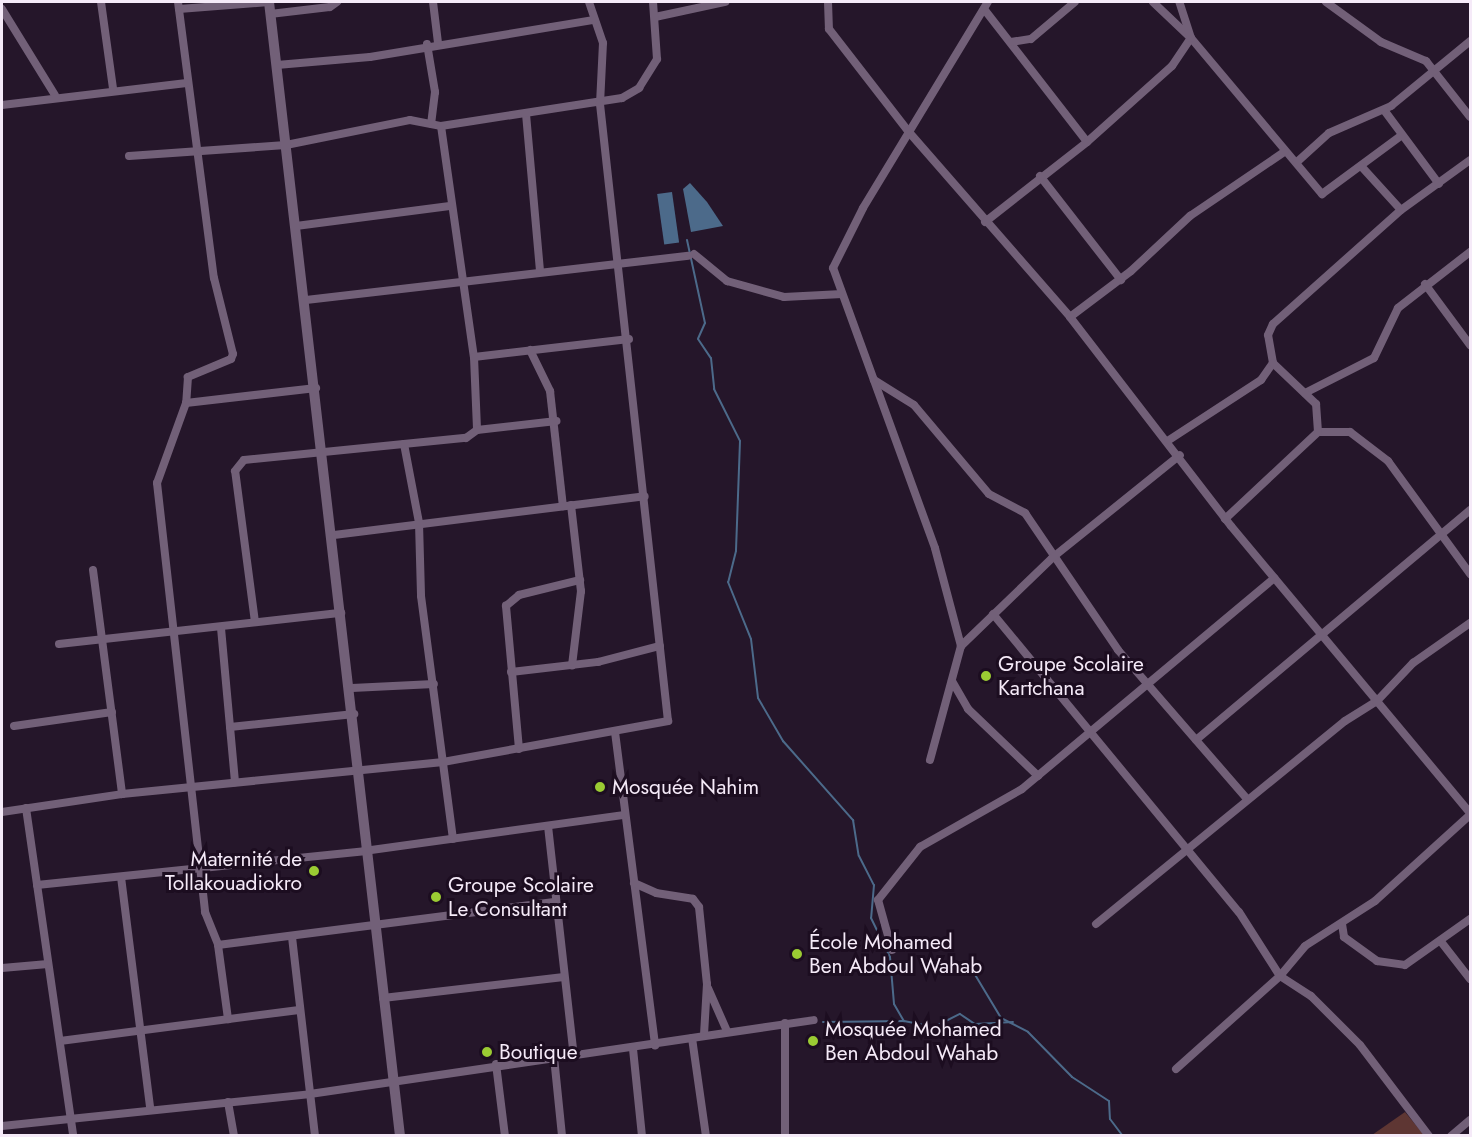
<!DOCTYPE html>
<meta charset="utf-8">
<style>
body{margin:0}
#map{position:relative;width:1472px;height:1137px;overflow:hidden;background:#25162a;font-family:Jost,sans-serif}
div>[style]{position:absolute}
.green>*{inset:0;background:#5e3633}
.water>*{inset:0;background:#4c6a8a;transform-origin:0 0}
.stream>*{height:2px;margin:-1px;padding:0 1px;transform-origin:1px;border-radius:1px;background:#4c6a8a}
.street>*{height:8px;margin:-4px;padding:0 4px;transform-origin:4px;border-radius:4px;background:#726078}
.secondary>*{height:10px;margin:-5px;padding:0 5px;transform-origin:5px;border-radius:5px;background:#726078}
.dots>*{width:16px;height:16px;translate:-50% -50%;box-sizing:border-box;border:3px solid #1c0d20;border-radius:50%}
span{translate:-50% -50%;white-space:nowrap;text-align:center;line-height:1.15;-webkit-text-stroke:6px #1c0d20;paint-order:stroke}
.poi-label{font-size:21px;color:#f5eaf8}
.left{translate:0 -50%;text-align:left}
.right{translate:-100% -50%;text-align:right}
.frame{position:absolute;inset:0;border:3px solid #f5eaf8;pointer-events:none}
</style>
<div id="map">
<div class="green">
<div style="clip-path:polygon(1405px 1112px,1424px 1135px,1372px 1135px)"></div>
</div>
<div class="water">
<div style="clip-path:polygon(690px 183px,707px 202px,723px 226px,691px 232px,683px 189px)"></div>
<div style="left:672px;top:192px;width:51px;height:15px;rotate:82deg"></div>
</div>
<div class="stream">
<div style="left:687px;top:240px;width:85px;rotate:77.8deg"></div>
<div style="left:705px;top:323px;width:17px;rotate:114deg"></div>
<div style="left:698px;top:339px;width:23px;rotate:56deg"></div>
<div style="left:711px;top:358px;width:31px;rotate:84deg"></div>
<div style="left:714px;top:389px;width:58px;rotate:63.4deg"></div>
<div style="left:740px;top:441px;width:110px;rotate:92.1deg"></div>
<div style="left:736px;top:551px;width:32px;rotate:104deg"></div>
<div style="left:728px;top:582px;width:61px;rotate:68deg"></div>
<div style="left:751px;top:639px;width:59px;rotate:83.2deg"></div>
<div style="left:758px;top:698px;width:50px;rotate:59.8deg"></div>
<div style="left:783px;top:741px;width:106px;rotate:48.5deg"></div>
<div style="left:853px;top:820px;width:36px;rotate:81deg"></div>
<div style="left:859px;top:856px;width:33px;rotate:63deg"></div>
<div style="left:874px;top:885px;width:33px;rotate:95deg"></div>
<div style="left:871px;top:918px;width:43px;rotate:64deg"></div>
<div style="left:890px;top:957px;width:47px;rotate:85.1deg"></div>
<div style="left:894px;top:1004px;width:20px;rotate:60deg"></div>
<div style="left:904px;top:1021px;width:31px;rotate:11deg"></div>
<div style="left:934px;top:1027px;width:29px;rotate:-27deg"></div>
<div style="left:960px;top:1014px;width:18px;rotate:34deg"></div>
<div style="left:975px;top:1024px;width:38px;rotate:-3deg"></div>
<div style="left:974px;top:973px;width:52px;rotate:59deg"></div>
<div style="left:1001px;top:1018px;width:30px;rotate:27deg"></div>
<div style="left:1028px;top:1032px;width:63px;rotate:45.6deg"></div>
<div style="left:1072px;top:1077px;width:44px;rotate:33deg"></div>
<div style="left:1109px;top:1101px;width:18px;rotate:87deg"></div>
<div style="left:1110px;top:1119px;width:21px;rotate:53deg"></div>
<div style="left:823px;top:1022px;width:81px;rotate:-0.7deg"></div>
</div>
<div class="street">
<div style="left:101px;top:2px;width:87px;rotate:82.1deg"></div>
<div style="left:178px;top:2px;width:278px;rotate:82.6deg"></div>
<div style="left:214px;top:278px;width:78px;rotate:76deg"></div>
<div style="left:233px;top:354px;width:5px;rotate:112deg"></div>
<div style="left:231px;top:359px;width:47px;rotate:157.3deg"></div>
<div style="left:188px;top:377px;width:26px;rotate:94deg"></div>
<div style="left:186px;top:403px;width:85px;rotate:109.9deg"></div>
<div style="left:157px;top:483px;width:432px;rotate:83.6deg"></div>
<div style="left:205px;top:912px;width:35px;rotate:68deg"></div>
<div style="left:218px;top:945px;width:75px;rotate:82.3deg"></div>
<div style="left:433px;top:2px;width:41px;rotate:83deg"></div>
<div style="left:828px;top:2px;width:27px;rotate:88deg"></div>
<div style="left:829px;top:29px;width:129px;rotate:52.2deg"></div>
<div style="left:908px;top:131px;width:247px;rotate:48.9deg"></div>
<div style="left:1070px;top:317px;width:264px;rotate:52.4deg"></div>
<div style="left:1231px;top:526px;width:373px;rotate:50.2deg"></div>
<div style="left:1153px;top:2px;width:52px;rotate:43.5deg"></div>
<div style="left:1191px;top:38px;width:204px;rotate:50deg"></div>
<div style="left:1322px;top:194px;width:99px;rotate:-36.4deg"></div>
<div style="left:1326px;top:2px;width:68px;rotate:36deg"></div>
<div style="left:1381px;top:42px;width:49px;rotate:22.9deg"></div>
<div style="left:1426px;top:61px;width:71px;rotate:51.8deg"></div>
<div style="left:2px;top:9px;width:101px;rotate:58.4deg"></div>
<div style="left:179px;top:9px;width:90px;rotate:-4.4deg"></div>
<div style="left:984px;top:9px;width:168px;rotate:52.2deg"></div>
<div style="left:270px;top:14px;width:60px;rotate:-6.7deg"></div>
<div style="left:330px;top:7px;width:9px;rotate:-36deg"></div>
<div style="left:655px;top:17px;width:72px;rotate:-12.1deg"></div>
<div style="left:1011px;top:42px;width:20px;rotate:-9deg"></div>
<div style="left:1031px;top:39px;width:57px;rotate:-40.1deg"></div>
<div style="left:427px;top:44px;width:49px;rotate:80.5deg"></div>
<div style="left:435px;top:92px;width:32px;rotate:97deg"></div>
<div style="left:277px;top:65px;width:93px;rotate:-4.9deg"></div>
<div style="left:370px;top:57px;width:227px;rotate:-9.4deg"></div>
<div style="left:2px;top:105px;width:186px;rotate:-6.8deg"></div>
<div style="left:1384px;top:110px;width:92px;rotate:53.4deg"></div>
<div style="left:526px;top:114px;width:158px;rotate:84.9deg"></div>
<div style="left:441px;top:126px;width:233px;rotate:81.9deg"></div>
<div style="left:474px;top:357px;width:73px;rotate:87.6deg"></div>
<div style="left:129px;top:156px;width:157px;rotate:-4deg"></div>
<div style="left:286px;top:145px;width:126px;rotate:-11.4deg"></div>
<div style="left:410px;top:120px;width:32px;rotate:11deg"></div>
<div style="left:441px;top:126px;width:183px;rotate:-8.8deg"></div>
<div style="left:622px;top:98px;width:20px;rotate:-30deg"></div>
<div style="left:639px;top:88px;width:34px;rotate:-58deg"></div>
<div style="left:657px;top:59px;width:57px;rotate:-94deg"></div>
<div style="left:1297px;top:162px;width:43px;rotate:-42.2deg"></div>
<div style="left:1329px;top:133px;width:68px;rotate:-23.5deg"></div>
<div style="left:1391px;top:106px;width:102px;rotate:-39.4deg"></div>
<div style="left:1361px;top:166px;width:59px;rotate:47.7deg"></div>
<div style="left:1040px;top:176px;width:132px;rotate:52.1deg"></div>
<div style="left:985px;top:222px;width:130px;rotate:-38.1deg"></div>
<div style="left:1087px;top:142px;width:114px;rotate:-41.8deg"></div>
<div style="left:1172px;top:66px;width:34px;rotate:-56deg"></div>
<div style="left:1191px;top:38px;width:38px;rotate:-108deg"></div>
<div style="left:296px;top:226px;width:155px;rotate:-7.4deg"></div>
<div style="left:694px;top:254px;width:43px;rotate:39.3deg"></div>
<div style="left:727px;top:281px;width:59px;rotate:15.7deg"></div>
<div style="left:784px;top:297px;width:58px;rotate:-3deg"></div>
<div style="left:1425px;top:284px;width:76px;rotate:53.6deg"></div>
<div style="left:306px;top:300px;width:385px;rotate:-6.6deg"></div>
<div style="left:1070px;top:317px;width:76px;rotate:-37deg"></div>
<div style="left:1131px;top:271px;width:81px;rotate:-43deg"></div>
<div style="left:1190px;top:216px;width:114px;rotate:-34.2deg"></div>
<div style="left:530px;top:350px;width:46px;rotate:64deg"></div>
<div style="left:550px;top:391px;width:116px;rotate:83.6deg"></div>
<div style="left:474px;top:357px;width:156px;rotate:-6.6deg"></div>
<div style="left:874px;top:380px;width:47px;rotate:32deg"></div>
<div style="left:914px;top:405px;width:116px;rotate:49.9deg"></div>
<div style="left:989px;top:494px;width:41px;rotate:27.8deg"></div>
<div style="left:1025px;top:513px;width:166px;rotate:55.8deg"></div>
<div style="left:1118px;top:650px;width:197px;rotate:49.1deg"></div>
<div style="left:1305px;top:393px;width:77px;rotate:-26.9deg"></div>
<div style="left:1374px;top:358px;width:55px;rotate:-64.4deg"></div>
<div style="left:1398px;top:308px;width:91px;rotate:-37.9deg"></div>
<div style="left:186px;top:403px;width:131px;rotate:-6.6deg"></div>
<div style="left:1318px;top:432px;width:32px"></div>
<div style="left:1350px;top:432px;width:48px;rotate:37.3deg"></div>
<div style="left:1388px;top:461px;width:140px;rotate:54deg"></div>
<div style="left:1169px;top:440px;width:110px;rotate:-33.1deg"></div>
<div style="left:1261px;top:380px;width:21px;rotate:-55deg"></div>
<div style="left:1273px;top:363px;width:28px;rotate:-100deg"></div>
<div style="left:1268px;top:335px;width:12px;rotate:-66deg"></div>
<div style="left:1273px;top:324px;width:171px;rotate:-41.7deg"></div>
<div style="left:1401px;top:210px;width:85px;rotate:-35.9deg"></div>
<div style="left:404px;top:444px;width:80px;rotate:79.2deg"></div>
<div style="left:419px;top:523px;width:73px;rotate:88.4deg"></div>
<div style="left:421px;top:596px;width:245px;rotate:82.5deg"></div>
<div style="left:571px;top:505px;width:87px;rotate:83.4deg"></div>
<div style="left:581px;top:591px;width:75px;rotate:96.9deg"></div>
<div style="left:1225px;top:519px;width:127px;rotate:-43.1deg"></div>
<div style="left:1318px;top:432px;width:28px;rotate:-94deg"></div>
<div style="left:1316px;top:404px;width:59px;rotate:-136.4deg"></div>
<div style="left:334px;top:535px;width:313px;rotate:-7.1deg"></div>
<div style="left:93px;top:570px;width:226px;rotate:82.6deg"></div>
<div style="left:993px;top:614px;width:386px;rotate:50.5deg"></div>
<div style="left:1239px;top:912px;width:76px;rotate:57.4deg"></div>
<div style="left:1280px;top:976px;width:37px;rotate:33deg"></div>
<div style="left:1311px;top:996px;width:69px;rotate:45deg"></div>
<div style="left:1360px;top:1045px;width:114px;rotate:52.8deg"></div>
<div style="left:255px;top:622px;width:152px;rotate:-97.5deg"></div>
<div style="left:235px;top:471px;width:14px;rotate:-51deg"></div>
<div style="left:244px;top:460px;width:223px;rotate:-5.7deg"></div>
<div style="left:466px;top:438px;width:14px;rotate:-36deg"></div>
<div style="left:477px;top:430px;width:80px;rotate:-6.5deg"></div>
<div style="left:221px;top:628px;width:155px;rotate:84.8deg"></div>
<div style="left:59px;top:644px;width:284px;rotate:-6.3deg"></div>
<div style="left:961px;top:646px;width:127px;rotate:-44deg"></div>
<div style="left:1052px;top:558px;width:164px;rotate:-38.8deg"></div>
<div style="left:511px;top:672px;width:88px;rotate:-6.6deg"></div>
<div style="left:598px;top:662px;width:64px;rotate:-14.5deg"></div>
<div style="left:952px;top:681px;width:32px;rotate:60deg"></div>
<div style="left:968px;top:709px;width:97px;rotate:43.7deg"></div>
<div style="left:352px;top:688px;width:82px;rotate:-2.8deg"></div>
<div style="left:14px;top:726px;width:99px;rotate:-8.1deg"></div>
<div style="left:230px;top:727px;width:125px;rotate:-6deg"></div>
<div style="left:615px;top:732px;width:316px;rotate:82.7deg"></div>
<div style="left:1196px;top:740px;width:358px;rotate:-40deg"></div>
<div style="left:519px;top:749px;width:144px;rotate:-95.2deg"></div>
<div style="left:506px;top:606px;width:17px;rotate:-40deg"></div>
<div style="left:519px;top:595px;width:63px;rotate:-13.8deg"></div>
<div style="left:930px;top:760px;width:118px;rotate:-74.8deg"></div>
<div style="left:961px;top:646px;width:101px;rotate:-104.9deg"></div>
<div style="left:935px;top:548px;width:298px;rotate:-110deg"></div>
<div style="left:833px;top:268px;width:67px;rotate:-63.4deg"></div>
<div style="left:863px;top:208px;width:241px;rotate:-58.8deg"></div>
<div style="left:26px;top:808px;width:331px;rotate:81.8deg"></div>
<div style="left:2px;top:812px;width:121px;rotate:-8.5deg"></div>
<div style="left:122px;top:794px;width:323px;rotate:-5.7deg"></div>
<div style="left:443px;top:762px;width:229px;rotate:-10.3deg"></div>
<div style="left:668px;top:721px;width:621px;rotate:-96.29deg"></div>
<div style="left:600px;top:104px;width:61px;rotate:-87.2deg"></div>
<div style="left:603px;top:43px;width:43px;rotate:-108.9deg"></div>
<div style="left:548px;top:826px;width:231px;rotate:83.6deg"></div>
<div style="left:121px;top:877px;width:232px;rotate:82.8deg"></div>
<div style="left:634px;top:883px;width:24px;rotate:24deg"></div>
<div style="left:656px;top:893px;width:37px;rotate:9deg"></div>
<div style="left:693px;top:899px;width:10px;rotate:53deg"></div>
<div style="left:699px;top:907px;width:77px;rotate:84.1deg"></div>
<div style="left:707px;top:984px;width:51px;rotate:93.4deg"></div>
<div style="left:37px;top:885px;width:329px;rotate:-5.9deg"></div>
<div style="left:364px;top:851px;width:263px;rotate:-7.9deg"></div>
<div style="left:1096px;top:924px;width:321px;rotate:-39.2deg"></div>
<div style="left:1345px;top:721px;width:36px;rotate:-32deg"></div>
<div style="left:1376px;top:702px;width:54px;rotate:-46.5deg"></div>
<div style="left:1413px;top:663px;width:70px;rotate:-35.1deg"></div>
<div style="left:1342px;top:924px;width:13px;rotate:81deg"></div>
<div style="left:1344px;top:937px;width:41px;rotate:36deg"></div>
<div style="left:1377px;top:961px;width:28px;rotate:8deg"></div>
<div style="left:1405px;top:965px;width:80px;rotate:-35.3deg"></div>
<div style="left:292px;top:937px;width:200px;rotate:83.4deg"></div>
<div style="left:1442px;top:943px;width:46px;rotate:52.1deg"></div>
<div style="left:218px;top:945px;width:339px;rotate:-7.3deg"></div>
<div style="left:892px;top:950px;width:52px;rotate:-105.6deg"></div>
<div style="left:878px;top:900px;width:68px;rotate:-51.6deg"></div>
<div style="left:920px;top:847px;width:117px;rotate:-29.6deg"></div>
<div style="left:1022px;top:789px;width:329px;rotate:-39.9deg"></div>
<div style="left:2px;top:968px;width:46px;rotate:-5deg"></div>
<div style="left:708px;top:988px;width:47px;rotate:66.2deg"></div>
<div style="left:383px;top:998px;width:182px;rotate:-6.6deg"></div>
<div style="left:692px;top:1038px;width:99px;rotate:81.9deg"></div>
<div style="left:60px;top:1041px;width:241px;rotate:-7.4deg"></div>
<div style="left:633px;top:1049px;width:87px;rotate:84.1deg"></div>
<div style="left:554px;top:1057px;width:79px;rotate:84.2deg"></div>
<div style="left:496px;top:1064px;width:73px;rotate:82.9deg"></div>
<div style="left:1176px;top:1069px;width:140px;rotate:-41.8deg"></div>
<div style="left:1280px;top:976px;width:39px;rotate:-50deg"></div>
<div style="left:1305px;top:946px;width:83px;rotate:-32.7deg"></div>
<div style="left:1375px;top:901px;width:128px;rotate:-42.2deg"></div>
<div style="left:228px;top:1102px;width:35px;rotate:80deg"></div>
<div style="left:2px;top:1126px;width:310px;rotate:-5.9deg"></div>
<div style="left:310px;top:1094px;width:509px;rotate:-8.35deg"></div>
<div style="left:785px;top:1136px;width:113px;rotate:-90deg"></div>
<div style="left:1451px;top:1136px;width:25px;rotate:-40deg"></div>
</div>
<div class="secondary">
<div style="left:269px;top:2px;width:1142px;rotate:83.41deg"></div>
</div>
<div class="dots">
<div style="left:986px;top:676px;background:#9bcb33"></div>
<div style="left:600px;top:787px;background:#9bcb33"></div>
<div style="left:314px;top:871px;background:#9bcb33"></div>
<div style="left:436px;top:897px;background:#9bcb33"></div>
<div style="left:797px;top:954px;background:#9bcb33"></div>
<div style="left:813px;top:1041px;background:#9bcb33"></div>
<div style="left:487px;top:1052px;background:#9bcb33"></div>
</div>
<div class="poi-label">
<span class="left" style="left:998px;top:676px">Groupe Scolaire<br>Kartchana</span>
<span class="left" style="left:612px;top:787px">Mosquée Nahim</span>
<span class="right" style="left:302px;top:871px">Maternité de<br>Tollakouadiokro</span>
<span class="left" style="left:448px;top:897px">Groupe Scolaire<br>Le Consultant</span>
<span class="left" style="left:809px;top:954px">École Mohamed<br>Ben Abdoul Wahab</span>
<span class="left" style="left:825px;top:1041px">Mosquée Mohamed<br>Ben Abdoul Wahab</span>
<span class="left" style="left:499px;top:1052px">Boutique</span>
</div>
<div class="frame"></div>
</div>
